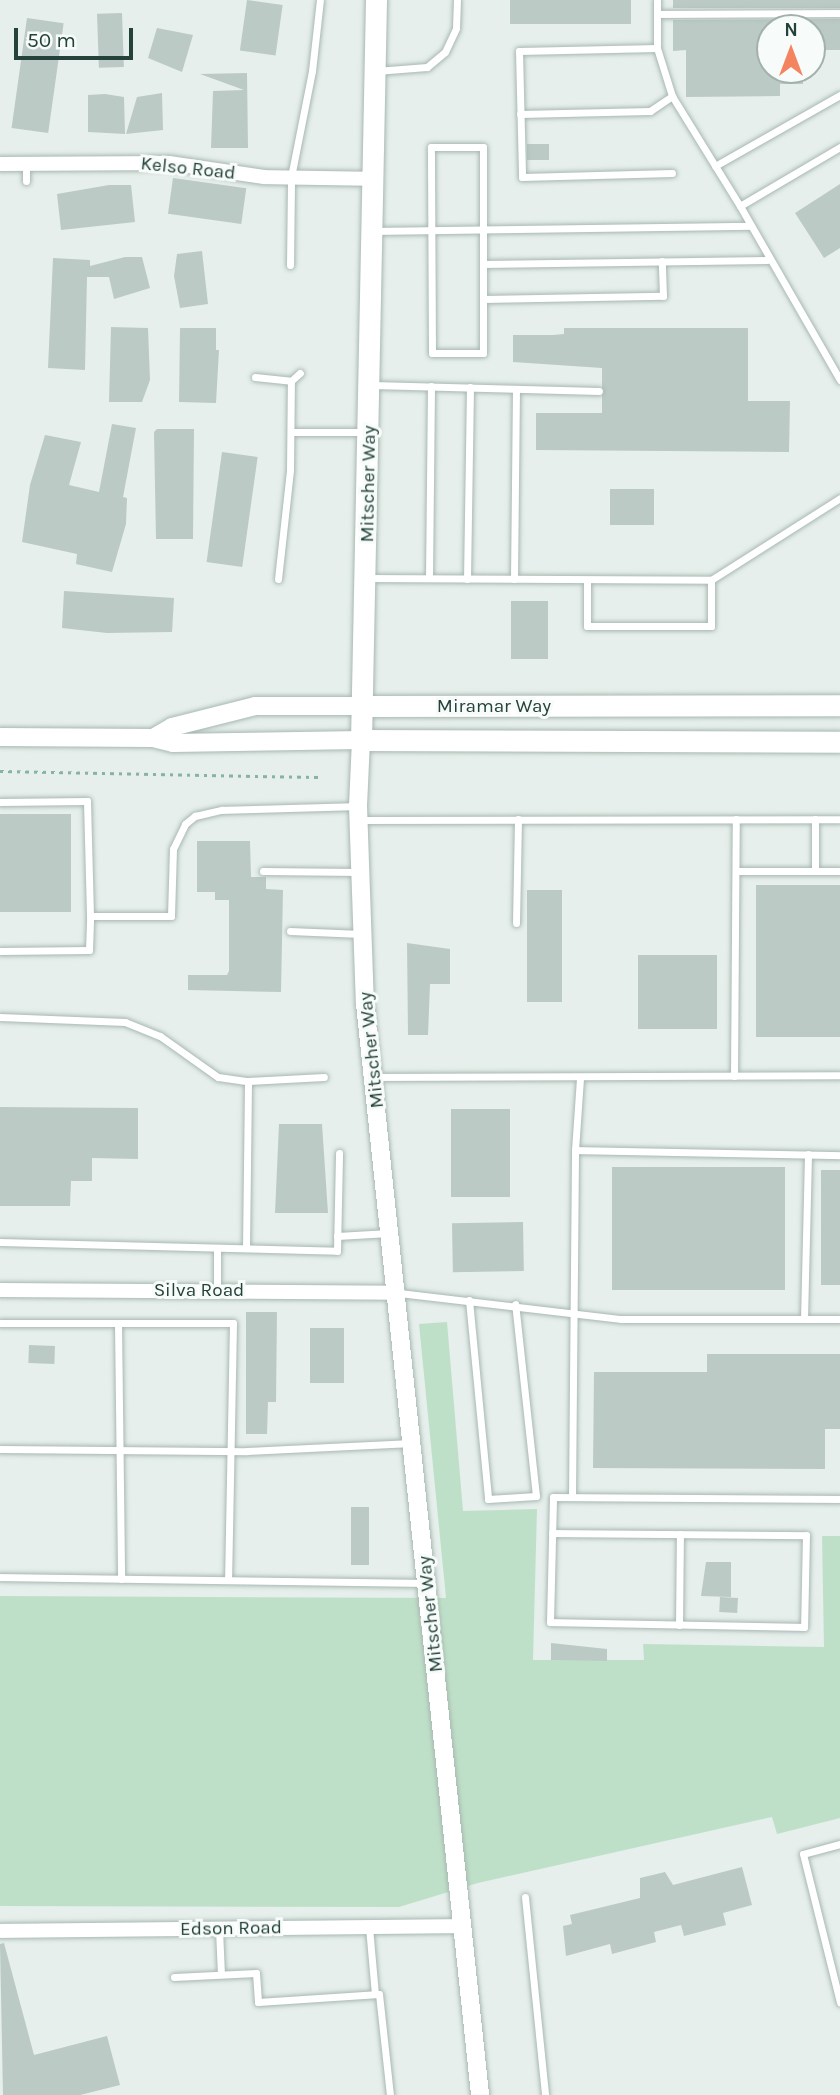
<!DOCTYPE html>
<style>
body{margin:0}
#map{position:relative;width:840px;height:2095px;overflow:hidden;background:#e6efeb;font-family:Karla,sans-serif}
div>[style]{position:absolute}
.green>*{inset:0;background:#bfe0c8}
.building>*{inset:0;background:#bbcac4;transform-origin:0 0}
.path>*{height:2.5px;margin-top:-1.25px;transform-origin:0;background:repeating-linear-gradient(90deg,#86b3a5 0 3.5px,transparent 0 8.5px)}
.roads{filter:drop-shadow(0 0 2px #a8b8b2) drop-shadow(0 0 2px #a8b8b2)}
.service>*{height:7px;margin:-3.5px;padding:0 3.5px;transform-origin:3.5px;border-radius:3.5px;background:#fff}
.minor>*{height:14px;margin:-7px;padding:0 7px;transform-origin:7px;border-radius:7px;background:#fff}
.tertiary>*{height:18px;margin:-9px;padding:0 9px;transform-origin:9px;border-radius:9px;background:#fff}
.secondary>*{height:21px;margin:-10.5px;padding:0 10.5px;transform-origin:10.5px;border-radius:10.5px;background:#fff}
span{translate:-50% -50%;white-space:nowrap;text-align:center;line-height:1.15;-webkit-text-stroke:6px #f7fbf9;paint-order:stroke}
.street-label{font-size:19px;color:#24423a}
.north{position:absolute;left:756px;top:14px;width:70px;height:70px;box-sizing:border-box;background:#f7fbf9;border:2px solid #a3b1ad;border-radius:50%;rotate:0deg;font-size:19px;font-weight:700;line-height:28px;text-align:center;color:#24423a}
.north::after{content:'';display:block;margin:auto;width:24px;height:32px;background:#f4845f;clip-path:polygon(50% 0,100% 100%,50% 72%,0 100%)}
.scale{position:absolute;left:14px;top:28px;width:119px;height:32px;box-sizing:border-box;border:4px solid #24423a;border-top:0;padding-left:9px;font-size:21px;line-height:24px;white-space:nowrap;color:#24423a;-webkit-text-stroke:5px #f7fbf9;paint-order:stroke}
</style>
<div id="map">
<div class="green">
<div style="clip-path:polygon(447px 1322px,463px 1511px,537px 1509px,533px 1660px,644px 1660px,643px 1644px,824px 1647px,822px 1536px,840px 1536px,840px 1818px,777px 1834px,772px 1817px,478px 1883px,399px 1907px,0 1906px,0 1596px,446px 1598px,419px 1324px)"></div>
</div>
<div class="building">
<div style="left:247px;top:0;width:36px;height:51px;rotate:8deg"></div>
<div style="left:510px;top:0;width:121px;height:24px"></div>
<div style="left:673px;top:0;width:167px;height:8px"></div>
<div style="left:122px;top:13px;width:54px;height:25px;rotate:88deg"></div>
<div style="left:27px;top:18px;width:37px;height:111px;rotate:8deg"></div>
<div style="clip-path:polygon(840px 19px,840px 50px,812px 50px,812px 28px,770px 28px,770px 70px,803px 71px,803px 84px,780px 84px,780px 96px,686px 97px,686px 50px,673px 51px,673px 20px)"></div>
<div style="clip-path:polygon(157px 28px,193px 35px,182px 72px,148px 58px)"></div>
<div style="clip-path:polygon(247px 73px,248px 148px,211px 148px,213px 91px,244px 90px,200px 74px)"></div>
<div style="clip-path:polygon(162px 93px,163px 130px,126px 134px,137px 97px)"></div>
<div style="clip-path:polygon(105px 94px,124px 97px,125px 134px,88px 132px,88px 95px)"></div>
<div style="left:527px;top:144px;width:22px;height:16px"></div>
<div style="left:173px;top:178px;width:74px;height:36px;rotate:8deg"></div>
<div style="clip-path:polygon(840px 184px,840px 248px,824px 258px,795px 213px)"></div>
<div style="clip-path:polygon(109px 185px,131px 185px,135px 222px,61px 230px,57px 194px)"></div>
<div style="clip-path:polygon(202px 251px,208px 304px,180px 308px,174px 276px,177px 254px)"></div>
<div style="clip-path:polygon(125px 257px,142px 257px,150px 288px,114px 299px,109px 277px,87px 277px,85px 370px,48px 368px,53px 258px,90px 260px,90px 266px)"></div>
<div style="clip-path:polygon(111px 327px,148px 328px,150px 380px,142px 402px,109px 402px)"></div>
<div style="clip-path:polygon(180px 328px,216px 328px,216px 350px,219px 350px,216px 403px,179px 402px)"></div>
<div style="clip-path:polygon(564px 328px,748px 328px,748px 401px,790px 401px,789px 452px,536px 450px,536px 413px,602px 413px,602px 368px,513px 362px,513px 335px,553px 335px,564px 334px)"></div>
<div style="clip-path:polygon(112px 424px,136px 428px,123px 497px,127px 498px,126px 524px,112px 572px,76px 564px,77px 554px,22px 542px,30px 485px,45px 435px,81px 442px,69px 485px,99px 492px)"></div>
<div style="clip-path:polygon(157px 429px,194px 429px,193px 539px,156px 539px,154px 432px)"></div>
<div style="left:222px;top:452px;width:36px;height:111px;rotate:8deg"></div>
<div style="left:610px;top:489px;width:44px;height:36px"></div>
<div style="clip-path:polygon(64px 591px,174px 598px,172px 632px,107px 633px,62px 628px)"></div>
<div style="left:511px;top:601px;width:37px;height:58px"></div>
<div style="left:0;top:814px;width:71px;height:98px"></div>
<div style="clip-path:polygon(197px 841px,250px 841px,251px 877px,266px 877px,266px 889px,283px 890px,281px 992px,188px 990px,188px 975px,227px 975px,229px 971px,229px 900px,215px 900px,215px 892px,197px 892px)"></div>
<div style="left:756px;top:885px;width:84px;height:152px"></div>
<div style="left:527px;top:890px;width:35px;height:112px"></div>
<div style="clip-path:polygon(407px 943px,450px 949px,450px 984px,430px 984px,428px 1035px,408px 1035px)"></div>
<div style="left:638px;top:955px;width:79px;height:74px"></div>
<div style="clip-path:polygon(0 1107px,138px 1108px,138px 1159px,92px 1158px,92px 1181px,71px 1181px,70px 1206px,0 1206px)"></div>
<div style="left:451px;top:1109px;width:59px;height:88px"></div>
<div style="clip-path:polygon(279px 1124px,322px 1124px,328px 1213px,275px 1213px)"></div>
<div style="left:785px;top:1167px;width:123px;height:173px;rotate:90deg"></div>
<div style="left:821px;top:1170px;width:19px;height:115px"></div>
<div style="left:523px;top:1222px;width:49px;height:71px;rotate:89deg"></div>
<div style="clip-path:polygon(246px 1312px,277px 1312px,276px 1402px,268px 1402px,267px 1434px,246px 1434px)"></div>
<div style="left:310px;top:1328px;width:34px;height:55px"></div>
<div style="left:29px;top:1345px;width:26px;height:18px;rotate:2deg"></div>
<div style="clip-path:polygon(707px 1354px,840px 1354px,840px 1429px,825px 1429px,825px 1469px,593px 1468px,594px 1372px,707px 1372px)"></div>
<div style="left:351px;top:1507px;width:18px;height:58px"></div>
<div style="clip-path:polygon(706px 1562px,731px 1562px,731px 1597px,701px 1596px)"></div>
<div style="left:720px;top:1597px;width:18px;height:15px;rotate:3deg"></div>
<div style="clip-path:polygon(551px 1643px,607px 1649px,607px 1661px,551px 1660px)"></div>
<div style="clip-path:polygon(742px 1867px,752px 1905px,723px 1913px,726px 1925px,684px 1936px,681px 1925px,654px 1932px,656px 1942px,612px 1954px,610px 1944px,566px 1956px,563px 1926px,572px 1924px,570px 1915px,640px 1898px,640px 1878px,665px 1872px,673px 1885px)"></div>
<div style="clip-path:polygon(4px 1943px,34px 2055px,107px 2036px,120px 2085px,80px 2095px,3px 2095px,0 1944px)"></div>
</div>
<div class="path">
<div style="left:0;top:771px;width:319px;rotate:1.1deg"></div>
</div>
<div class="roads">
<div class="service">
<div style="left:657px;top:0;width:48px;rotate:90deg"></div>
<div style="left:657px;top:48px;width:50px;rotate:72.6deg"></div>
<div style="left:672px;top:96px;width:129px;rotate:58.3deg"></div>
<div style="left:657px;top:14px;width:183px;rotate:-0.3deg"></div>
<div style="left:657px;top:48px;width:138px;rotate:178.8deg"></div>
<div style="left:519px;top:51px;width:126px;rotate:88.6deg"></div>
<div style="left:522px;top:177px;width:150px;rotate:-1.5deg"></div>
<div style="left:376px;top:71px;width:51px;rotate:-4.5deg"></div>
<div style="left:427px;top:67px;width:23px;rotate:-40deg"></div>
<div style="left:445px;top:52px;width:26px;rotate:-65deg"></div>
<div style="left:456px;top:28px;width:28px;rotate:-88deg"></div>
<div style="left:520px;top:114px;width:130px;rotate:-1.3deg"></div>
<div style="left:650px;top:111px;width:27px;rotate:-34deg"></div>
<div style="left:431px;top:147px;width:52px"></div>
<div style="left:483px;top:147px;width:206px;rotate:90deg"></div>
<div style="left:483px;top:353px;width:51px;rotate:180deg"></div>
<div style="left:432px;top:353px;width:206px;rotate:-90.3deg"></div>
<div style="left:840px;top:147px;width:116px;rotate:149.5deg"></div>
<div style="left:740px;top:206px;width:201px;rotate:60.1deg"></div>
<div style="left:715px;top:166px;width:144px;rotate:-29.6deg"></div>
<div style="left:26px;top:181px;width:17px;rotate:-90deg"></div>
<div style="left:375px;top:231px;width:375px;rotate:-0.8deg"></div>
<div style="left:483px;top:264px;width:284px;rotate:-0.8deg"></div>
<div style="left:290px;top:265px;width:88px;rotate:-89.3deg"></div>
<div style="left:291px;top:177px;width:108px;rotate:-78.8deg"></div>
<div style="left:312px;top:71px;width:71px;rotate:-83.6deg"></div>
<div style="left:483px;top:299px;width:180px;rotate:-1deg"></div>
<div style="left:663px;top:296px;width:35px;rotate:-92deg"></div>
<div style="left:255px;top:377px;width:36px;rotate:6deg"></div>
<div style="left:291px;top:381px;width:12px;rotate:-42deg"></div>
<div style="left:372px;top:385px;width:227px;rotate:1.5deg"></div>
<div style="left:293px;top:432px;width:73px"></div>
<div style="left:368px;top:578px;width:343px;rotate:0.3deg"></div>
<div style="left:711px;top:580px;width:153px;rotate:-32.4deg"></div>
<div style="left:429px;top:578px;width:192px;rotate:-89.4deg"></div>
<div style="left:278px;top:579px;width:110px;rotate:-83.7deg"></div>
<div style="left:290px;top:470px;width:89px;rotate:-89.4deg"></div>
<div style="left:467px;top:579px;width:192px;rotate:-89.1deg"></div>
<div style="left:514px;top:579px;width:190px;rotate:-89.4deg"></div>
<div style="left:587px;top:580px;width:46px;rotate:90deg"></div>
<div style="left:587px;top:626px;width:124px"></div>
<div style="left:711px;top:626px;width:46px;rotate:-90deg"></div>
<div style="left:0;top:802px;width:87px;rotate:-0.7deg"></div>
<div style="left:87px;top:801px;width:115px;rotate:88.5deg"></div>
<div style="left:815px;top:819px;width:52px;rotate:90deg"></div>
<div style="left:359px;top:820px;width:481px;rotate:-0.1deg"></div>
<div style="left:263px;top:871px;width:96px;rotate:0.6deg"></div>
<div style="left:736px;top:871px;width:104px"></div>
<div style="left:516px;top:923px;width:104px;rotate:-88.9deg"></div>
<div style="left:290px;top:931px;width:71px;rotate:2.4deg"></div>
<div style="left:0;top:951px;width:89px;rotate:-0.6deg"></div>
<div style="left:89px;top:950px;width:34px;rotate:-88deg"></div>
<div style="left:90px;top:916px;width:81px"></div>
<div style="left:171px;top:916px;width:67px;rotate:-88.3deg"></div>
<div style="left:173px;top:849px;width:28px;rotate:-64deg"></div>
<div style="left:185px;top:824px;width:13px;rotate:-39deg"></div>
<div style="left:195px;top:816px;width:28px;rotate:-13deg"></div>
<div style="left:222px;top:810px;width:135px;rotate:-1.7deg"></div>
<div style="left:0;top:1017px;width:125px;rotate:2.3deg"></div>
<div style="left:125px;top:1022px;width:38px;rotate:22deg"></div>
<div style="left:160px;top:1036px;width:71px;rotate:35.3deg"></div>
<div style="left:218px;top:1077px;width:30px;rotate:8deg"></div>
<div style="left:248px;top:1081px;width:76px;rotate:-3deg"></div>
<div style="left:734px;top:1076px;width:257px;rotate:-89.6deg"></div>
<div style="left:375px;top:1077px;width:465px;rotate:-0.2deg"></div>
<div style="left:575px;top:1150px;width:265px;rotate:1.1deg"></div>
<div style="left:337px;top:1236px;width:52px;rotate:-3.3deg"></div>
<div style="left:0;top:1242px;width:337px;rotate:1.5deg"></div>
<div style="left:337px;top:1251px;width:98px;rotate:-88.8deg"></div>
<div style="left:217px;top:1248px;width:43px;rotate:90deg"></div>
<div style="left:246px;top:1248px;width:167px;rotate:-89.3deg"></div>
<div style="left:399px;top:1293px;width:224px;rotate:6.7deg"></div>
<div style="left:621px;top:1319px;width:219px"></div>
<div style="left:469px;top:1300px;width:200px;rotate:84.5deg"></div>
<div style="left:488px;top:1499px;width:48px;rotate:-3.6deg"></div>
<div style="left:536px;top:1496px;width:193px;rotate:-96.2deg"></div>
<div style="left:804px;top:1319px;width:165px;rotate:-88.6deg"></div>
<div style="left:0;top:1323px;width:233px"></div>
<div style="left:233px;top:1323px;width:257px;rotate:91.1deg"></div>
<div style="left:118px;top:1323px;width:256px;rotate:89.3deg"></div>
<div style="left:0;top:1449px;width:247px;rotate:0.5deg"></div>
<div style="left:247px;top:1451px;width:165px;rotate:-2.8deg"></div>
<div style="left:572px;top:1497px;width:347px;rotate:-89.5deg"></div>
<div style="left:575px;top:1150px;width:72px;rotate:-86deg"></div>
<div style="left:552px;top:1533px;width:254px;rotate:0.5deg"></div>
<div style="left:806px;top:1535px;width:92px;rotate:91.2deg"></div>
<div style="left:804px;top:1627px;width:254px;rotate:-178.9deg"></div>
<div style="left:550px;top:1622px;width:125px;rotate:-88.6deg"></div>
<div style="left:553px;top:1497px;width:287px;rotate:0.4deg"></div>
<div style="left:0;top:1577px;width:424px;rotate:0.8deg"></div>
<div style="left:679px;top:1625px;width:91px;rotate:-89.4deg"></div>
<div style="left:840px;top:1844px;width:38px;rotate:165deg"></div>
<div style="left:803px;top:1854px;width:153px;rotate:76deg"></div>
<div style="left:525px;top:1897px;width:199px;rotate:84.2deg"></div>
<div style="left:369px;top:1927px;width:67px;rotate:84.9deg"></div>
<div style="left:219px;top:1929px;width:45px;rotate:87.5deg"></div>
<div style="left:174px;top:1977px;width:82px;rotate:-2.8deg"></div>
<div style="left:256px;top:1973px;width:29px;rotate:86deg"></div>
<div style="left:258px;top:2002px;width:121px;rotate:-3.8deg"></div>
<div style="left:379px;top:1994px;width:102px;rotate:83.8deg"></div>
</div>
<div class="minor">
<div style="left:0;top:164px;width:169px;rotate:-0.3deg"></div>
<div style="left:169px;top:163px;width:96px;rotate:8.4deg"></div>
<div style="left:264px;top:177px;width:112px;rotate:1deg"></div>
<div style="left:0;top:1290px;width:398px;rotate:0.4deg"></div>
<div style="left:0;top:1931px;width:462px;rotate:-0.6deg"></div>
</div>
<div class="tertiary">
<div style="left:0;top:737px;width:153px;rotate:0.4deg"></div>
<div style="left:153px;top:738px;width:21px;rotate:14deg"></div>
<div style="left:173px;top:743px;width:188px;rotate:-0.9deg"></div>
<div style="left:361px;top:740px;width:66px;rotate:92.6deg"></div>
<div style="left:358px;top:806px;width:198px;rotate:88deg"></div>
<div style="left:365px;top:1004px;width:1097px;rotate:83.98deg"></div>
<div style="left:153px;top:738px;width:22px;rotate:-30deg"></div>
<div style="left:172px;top:727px;width:86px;rotate:-14.2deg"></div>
<div style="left:255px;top:706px;width:109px"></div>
</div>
<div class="secondary">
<div style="left:376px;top:0;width:740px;rotate:91.16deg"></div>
<div style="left:361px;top:740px;width:479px;rotate:0.2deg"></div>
<div style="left:364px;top:706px;width:476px;rotate:-0.1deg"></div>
</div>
</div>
<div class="street-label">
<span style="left:188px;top:169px;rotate:6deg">Kelso Road</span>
<span style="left:369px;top:484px;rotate:-89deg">Mitscher Way</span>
<span style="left:494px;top:707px">Miramar Way</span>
<span style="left:372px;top:1050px;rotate:-96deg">Mitscher Way</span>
<span style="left:199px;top:1291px">Silva Road</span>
<span style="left:431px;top:1614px;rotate:-96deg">Mitscher Way</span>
<span style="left:231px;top:1929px;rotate:-1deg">Edson Road</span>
</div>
<div class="north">N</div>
<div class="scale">50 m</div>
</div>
